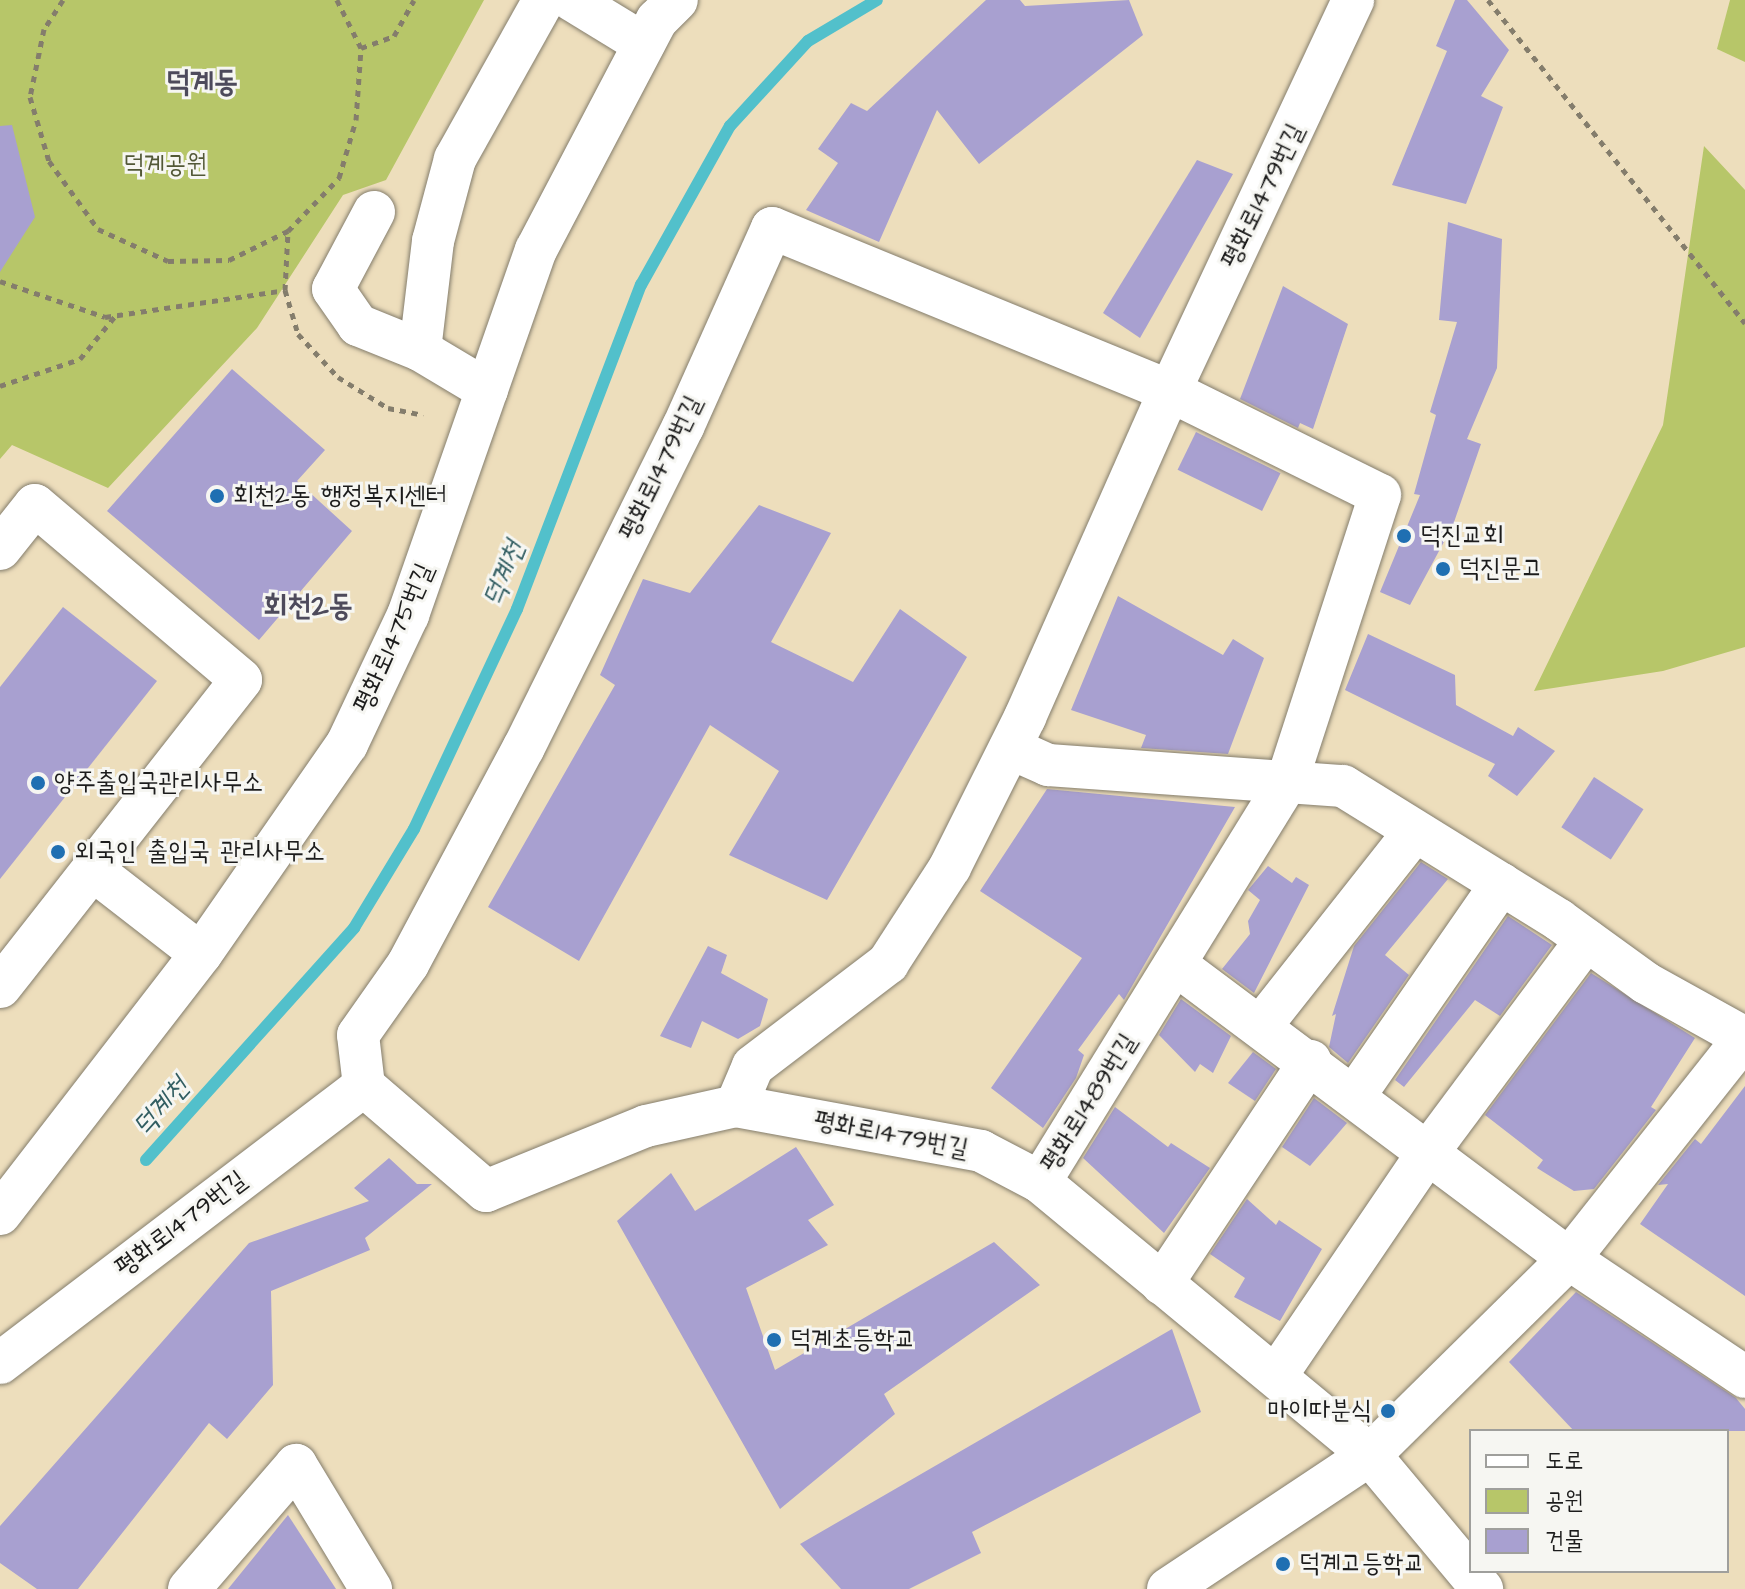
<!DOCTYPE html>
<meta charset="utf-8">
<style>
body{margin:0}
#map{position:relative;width:1745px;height:1589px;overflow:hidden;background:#eddebc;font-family:"Architects Daughter","Poor Story",sans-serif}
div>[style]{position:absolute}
.green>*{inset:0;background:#b7c669}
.stream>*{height:12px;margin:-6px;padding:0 6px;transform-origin:6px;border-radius:6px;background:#52c0cb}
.building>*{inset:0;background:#a8a0d0;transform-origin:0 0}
.path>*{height:5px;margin-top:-2.5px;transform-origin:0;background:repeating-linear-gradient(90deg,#847d6c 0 6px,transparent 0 12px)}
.roads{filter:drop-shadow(0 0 2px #847d6c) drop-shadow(0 0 2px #847d6c)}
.minor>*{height:42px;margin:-21px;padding:0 21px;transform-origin:21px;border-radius:21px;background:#fff}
.dots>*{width:22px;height:22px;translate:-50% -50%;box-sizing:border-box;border:4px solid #f6f6f2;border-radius:50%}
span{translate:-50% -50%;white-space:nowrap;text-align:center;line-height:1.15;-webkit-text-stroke:6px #f6f6f2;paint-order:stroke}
.park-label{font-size:26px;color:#525837}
.street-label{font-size:26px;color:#1c1c1c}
.poi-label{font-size:26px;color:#1c1c1c}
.left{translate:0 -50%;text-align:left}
.right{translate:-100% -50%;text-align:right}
.water-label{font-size:28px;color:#325e62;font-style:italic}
.quarter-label{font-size:30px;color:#4d4a5b;font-weight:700}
.legend{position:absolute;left:1469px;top:1429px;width:260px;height:144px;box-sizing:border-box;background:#f6f6f2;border:2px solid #9f9f9c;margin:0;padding:10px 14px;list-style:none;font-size:24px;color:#1c1c1c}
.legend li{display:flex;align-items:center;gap:16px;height:40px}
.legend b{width:40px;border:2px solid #9f9f9c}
</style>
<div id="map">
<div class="green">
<div style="clip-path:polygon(0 0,484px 0,386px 180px,343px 195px,257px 328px,108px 488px,12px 445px,0 459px)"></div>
<div style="clip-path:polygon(1730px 0,1745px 0,1745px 62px,1717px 49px)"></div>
<div style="clip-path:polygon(1704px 146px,1745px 190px,1745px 647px,1663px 671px,1534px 691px,1663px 425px)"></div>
</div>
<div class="stream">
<div style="left:146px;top:1160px;width:312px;rotate:-48.1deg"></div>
<div style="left:354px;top:928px;width:116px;rotate:-58.8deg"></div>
<div style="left:414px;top:829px;width:243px;rotate:-64.9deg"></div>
<div style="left:517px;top:609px;width:347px;rotate:-69.1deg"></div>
<div style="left:641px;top:285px;width:182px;rotate:-60.8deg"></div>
<div style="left:730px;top:126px;width:115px;rotate:-47.5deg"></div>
<div style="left:808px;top:41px;width:80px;rotate:-30.7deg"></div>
</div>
<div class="building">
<div style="clip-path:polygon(986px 0,1020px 0,1025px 6px,1129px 0,1143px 35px,979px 164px,937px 110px,879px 242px,806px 210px,838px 163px,818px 149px,851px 103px,867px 111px)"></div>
<div style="clip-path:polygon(1455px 0,1467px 0,1509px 50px,1481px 96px,1503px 107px,1466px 204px,1392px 185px,1447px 51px,1436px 46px)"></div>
<div style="clip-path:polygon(12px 125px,35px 217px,0 272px,0 126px)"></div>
<div style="clip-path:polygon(1197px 160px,1233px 174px,1140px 338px,1103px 313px)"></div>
<div style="clip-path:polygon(1448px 222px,1502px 239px,1497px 368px,1467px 439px,1481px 444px,1453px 525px,1410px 605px,1380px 592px,1420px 495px,1414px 494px,1436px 415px,1430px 412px,1457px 322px,1439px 320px)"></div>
<div style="clip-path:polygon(1283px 286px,1348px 324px,1313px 429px,1300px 423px,1298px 428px,1240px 399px)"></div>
<div style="clip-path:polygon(232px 369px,325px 450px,297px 481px,352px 531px,259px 640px,107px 511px)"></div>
<div style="left:1196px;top:432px;width:94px;height:42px;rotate:26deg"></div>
<div style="clip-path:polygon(759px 505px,831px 533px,771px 642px,853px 682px,900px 609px,967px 657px,827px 900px,729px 855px,779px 771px,710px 725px,579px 961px,488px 907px,615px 685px,600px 675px,643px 579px,690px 593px)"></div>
<div style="clip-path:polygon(1118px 596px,1223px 655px,1233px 639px,1264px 658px,1228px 754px,1141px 748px,1146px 735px,1071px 710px)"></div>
<div style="clip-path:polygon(63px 607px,157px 681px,0 879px,0 687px)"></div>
<div style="clip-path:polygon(1368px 634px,1455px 675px,1456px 705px,1513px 736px,1518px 727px,1555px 751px,1517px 796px,1488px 776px,1495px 764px,1345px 690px)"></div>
<div style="left:1594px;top:777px;width:59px;height:60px;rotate:33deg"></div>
<div style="clip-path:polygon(1047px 789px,1235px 807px,1124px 1000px,1119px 994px,1078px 1050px,1084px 1055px,1076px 1078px,1043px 1128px,991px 1088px,1082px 958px,980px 891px)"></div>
<div style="clip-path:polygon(1421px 862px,1448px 879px,1385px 955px,1409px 975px,1348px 1063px,1329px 1047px,1336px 1014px,1332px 1016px,1354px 946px)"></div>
<div style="clip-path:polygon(1268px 866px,1292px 883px,1296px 877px,1309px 885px,1254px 993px,1222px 969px,1250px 934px,1248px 921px,1260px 900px,1248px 890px)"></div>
<div style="clip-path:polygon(1508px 916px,1552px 945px,1500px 1016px,1475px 1000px,1404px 1087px,1395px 1080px)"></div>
<div style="clip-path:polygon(708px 946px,727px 955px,721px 973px,768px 999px,760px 1026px,738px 1039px,702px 1021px,691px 1048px,660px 1036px)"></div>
<div style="clip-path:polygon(1591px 973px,1695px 1038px,1651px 1107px,1656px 1110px,1594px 1189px,1574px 1191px,1537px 1168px,1543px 1160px,1485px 1115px)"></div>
<div style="clip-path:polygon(1181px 999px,1231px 1036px,1213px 1073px,1200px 1064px,1195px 1072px,1159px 1035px)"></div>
<div style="clip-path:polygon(1253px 1052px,1276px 1069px,1255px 1101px,1228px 1083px)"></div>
<div style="clip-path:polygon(1745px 1086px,1745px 1296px,1640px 1224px,1668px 1184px,1658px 1185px,1695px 1139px,1701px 1144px)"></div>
<div style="clip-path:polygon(1314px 1098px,1347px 1123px,1310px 1166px,1282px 1147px)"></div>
<div style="clip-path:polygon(1115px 1107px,1168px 1147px,1171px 1143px,1210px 1168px,1164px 1233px,1083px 1158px)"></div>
<div style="clip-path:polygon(796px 1147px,834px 1205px,808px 1220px,828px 1245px,746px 1288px,775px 1370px,994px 1242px,1040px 1285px,884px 1394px,895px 1414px,780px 1509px,617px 1221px,671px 1173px,695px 1211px)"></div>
<div style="clip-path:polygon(389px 1158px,417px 1184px,432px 1184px,365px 1238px,370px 1250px,271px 1291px,273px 1385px,227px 1439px,209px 1423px,78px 1589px,37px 1589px,0 1563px,0 1526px,249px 1243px,369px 1201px,354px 1188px)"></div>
<div style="clip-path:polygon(1247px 1199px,1276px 1225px,1279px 1220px,1322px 1249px,1280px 1321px,1234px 1297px,1245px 1278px,1210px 1254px)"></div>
<div style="clip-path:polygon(1576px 1292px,1736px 1398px,1745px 1409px,1745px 1431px,1574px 1431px,1509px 1362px)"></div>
<div style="clip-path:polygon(1172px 1329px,1201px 1412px,972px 1532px,981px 1553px,909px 1589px,841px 1589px,800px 1544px)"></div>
<div style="clip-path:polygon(288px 1515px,336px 1589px,228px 1589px)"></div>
</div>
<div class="path">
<div style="left:63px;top:0;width:35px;rotate:123deg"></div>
<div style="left:44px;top:29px;width:69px;rotate:101.6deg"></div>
<div style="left:30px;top:97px;width:67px;rotate:73.5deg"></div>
<div style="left:49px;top:161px;width:84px;rotate:54.2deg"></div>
<div style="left:98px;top:229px;width:77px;rotate:24.6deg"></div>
<div style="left:168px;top:261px;width:61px;rotate:-0.9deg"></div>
<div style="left:229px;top:260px;width:66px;rotate:-26.2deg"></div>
<div style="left:288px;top:231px;width:74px;rotate:-46.1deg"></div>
<div style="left:339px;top:178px;width:60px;rotate:-73.7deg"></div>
<div style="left:356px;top:120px;width:72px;rotate:-86deg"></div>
<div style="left:361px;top:48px;width:54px;rotate:-116.6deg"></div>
<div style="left:1488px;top:0;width:413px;rotate:51.5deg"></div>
<div style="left:361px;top:48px;width:35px;rotate:-20deg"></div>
<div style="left:394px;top:36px;width:41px;rotate:-60.9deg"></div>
<div style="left:0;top:281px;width:111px;rotate:18.9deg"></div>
<div style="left:105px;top:317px;width:182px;rotate:-8.5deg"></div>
<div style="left:285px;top:290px;width:46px;rotate:73.5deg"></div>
<div style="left:298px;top:334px;width:59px;rotate:47.1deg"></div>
<div style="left:338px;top:377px;width:59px;rotate:31.8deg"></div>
<div style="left:388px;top:408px;width:36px;rotate:11deg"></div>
<div style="left:285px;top:290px;width:59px;rotate:-87.1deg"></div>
<div style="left:0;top:386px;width:84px;rotate:-18.6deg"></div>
<div style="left:80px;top:359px;width:57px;rotate:-50.7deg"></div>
</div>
<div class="roads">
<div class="minor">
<div style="left:572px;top:0;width:84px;rotate:31.4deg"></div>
<div style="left:374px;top:212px;width:87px;rotate:118deg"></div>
<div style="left:333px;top:289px;width:44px;rotate:55.2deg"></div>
<div style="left:358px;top:325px;width:67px;rotate:22deg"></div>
<div style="left:487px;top:390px;width:78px;rotate:-149.2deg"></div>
<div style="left:420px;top:350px;width:110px;rotate:-83.2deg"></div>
<div style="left:433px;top:241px;width:85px;rotate:-75deg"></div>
<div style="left:455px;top:159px;width:182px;rotate:-60.8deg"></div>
<div style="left:0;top:549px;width:56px;rotate:-51.5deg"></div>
<div style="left:35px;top:505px;width:270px;rotate:40.3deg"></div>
<div style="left:241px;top:680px;width:390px;rotate:128.1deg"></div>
<div style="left:1010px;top:748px;width:42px;rotate:24.1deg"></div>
<div style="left:1048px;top:765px;width:296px;rotate:4.1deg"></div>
<div style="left:1343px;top:786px;width:254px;rotate:31.8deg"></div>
<div style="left:1559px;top:920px;width:107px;rotate:35.9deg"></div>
<div style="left:1646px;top:983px;width:113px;rotate:29.1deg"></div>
<div style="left:94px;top:871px;width:135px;rotate:37.8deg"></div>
<div style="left:1175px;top:964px;width:492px;rotate:36.8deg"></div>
<div style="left:1569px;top:1259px;width:212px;rotate:33.8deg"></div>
<div style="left:1261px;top:1026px;width:248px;rotate:-51.7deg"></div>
<div style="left:364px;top:1086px;width:51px;rotate:-96.7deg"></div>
<div style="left:358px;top:1035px;width:87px;rotate:-54.8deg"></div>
<div style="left:408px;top:964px;width:246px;rotate:-61.9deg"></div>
<div style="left:524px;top:747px;width:357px;rotate:-63.6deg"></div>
<div style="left:683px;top:427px;width:218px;rotate:-65.9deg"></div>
<div style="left:772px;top:228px;width:430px;rotate:22.3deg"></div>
<div style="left:1170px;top:391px;width:234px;rotate:26.3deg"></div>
<div style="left:1380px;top:495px;width:302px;rotate:108deg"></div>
<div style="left:1287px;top:782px;width:470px;rotate:121.7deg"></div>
<div style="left:1040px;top:1182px;width:428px;rotate:39.6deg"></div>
<div style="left:1370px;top:1455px;width:175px;rotate:50.1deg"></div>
<div style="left:1355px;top:1095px;width:257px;rotate:-55.3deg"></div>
<div style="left:736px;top:1106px;width:249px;rotate:10.4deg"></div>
<div style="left:981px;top:1151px;width:67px;rotate:27.7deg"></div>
<div style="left:0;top:1214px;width:329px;rotate:-52.3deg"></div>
<div style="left:201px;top:954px;width:256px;rotate:-55.2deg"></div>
<div style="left:347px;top:744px;width:143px;rotate:-64.7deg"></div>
<div style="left:408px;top:615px;width:387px;rotate:-70.7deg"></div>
<div style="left:536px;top:250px;width:260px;rotate:-62.3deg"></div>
<div style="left:657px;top:20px;width:28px;rotate:-45deg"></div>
<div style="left:1162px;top:1284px;width:268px;rotate:-56.4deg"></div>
<div style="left:0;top:1363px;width:457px;rotate:-37.3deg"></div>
<div style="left:364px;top:1086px;width:161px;rotate:40.7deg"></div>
<div style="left:486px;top:1191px;width:173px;rotate:-22.1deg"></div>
<div style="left:646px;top:1126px;width:92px;rotate:-12.5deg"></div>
<div style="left:736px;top:1106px;width:43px;rotate:-67deg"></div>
<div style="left:753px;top:1066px;width:170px;rotate:-37.3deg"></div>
<div style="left:888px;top:963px;width:114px;rotate:-57.1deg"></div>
<div style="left:950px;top:867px;width:168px;rotate:-63.4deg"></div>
<div style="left:1025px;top:717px;width:340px;rotate:-66.1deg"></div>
<div style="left:1163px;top:406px;width:448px;rotate:-64.9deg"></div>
<div style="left:1276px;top:1376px;width:272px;rotate:-55.8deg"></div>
<div style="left:1429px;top:1151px;width:263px;rotate:-53.3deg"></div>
<div style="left:189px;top:1589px;width:164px;rotate:-49.2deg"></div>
<div style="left:296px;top:1465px;width:145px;rotate:58.8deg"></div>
<div style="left:1168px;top:1589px;width:242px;rotate:-33.6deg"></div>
<div style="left:1370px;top:1455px;width:279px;rotate:-44.6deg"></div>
<div style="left:1569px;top:1259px;width:282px;rotate:-51.6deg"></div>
</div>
</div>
<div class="dots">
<div style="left:217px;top:496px;background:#1f6fb2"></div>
<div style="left:1404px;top:536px;background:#1f6fb2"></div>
<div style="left:1443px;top:569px;background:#1f6fb2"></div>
<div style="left:38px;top:783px;background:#1f6fb2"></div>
<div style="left:58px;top:852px;background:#1f6fb2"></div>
<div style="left:774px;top:1340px;background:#1f6fb2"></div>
<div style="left:1388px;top:1411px;background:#1f6fb2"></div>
<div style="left:1283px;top:1564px;background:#1f6fb2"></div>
</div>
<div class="park-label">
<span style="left:165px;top:165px">덕계공원</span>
</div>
<div class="street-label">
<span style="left:1263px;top:196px;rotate:-64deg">평화로1479번길</span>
<span style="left:661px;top:468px;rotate:-64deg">평화로1479번길</span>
<span style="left:394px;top:638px;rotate:-66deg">평화로1475번길</span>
<span style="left:1089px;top:1103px;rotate:-58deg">평화로1489번길</span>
<span style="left:891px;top:1135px;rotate:11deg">평화로1479번길</span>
<span style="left:181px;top:1224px;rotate:-37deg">평화로1479번길</span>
</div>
<div class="poi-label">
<span class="left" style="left:233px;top:496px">회천2동 행정복지센터</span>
<span class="left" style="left:1420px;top:536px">덕진교회</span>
<span class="left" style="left:1459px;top:569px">덕진문고</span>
<span class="left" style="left:54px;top:783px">양주출입국관리사무소</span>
<span class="left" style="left:74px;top:852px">외국인 출입국 관리사무소</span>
<span class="left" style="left:790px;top:1340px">덕계초등학교</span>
<span class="right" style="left:1372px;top:1411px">마이따분식</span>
<span class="left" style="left:1299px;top:1564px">덕계고등학교</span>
</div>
<div class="water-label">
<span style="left:504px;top:574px;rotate:-68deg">덕계천</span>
<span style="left:161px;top:1107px;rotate:-48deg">덕계천</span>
</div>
<div class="quarter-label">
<span style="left:202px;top:82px">덕계동</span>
<span style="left:308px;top:606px">회천2동</span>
</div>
<ul class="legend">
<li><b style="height:10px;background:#fff"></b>도로</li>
<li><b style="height:22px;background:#b7c669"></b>공원</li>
<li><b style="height:22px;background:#a8a0d0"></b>건물</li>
</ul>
</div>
